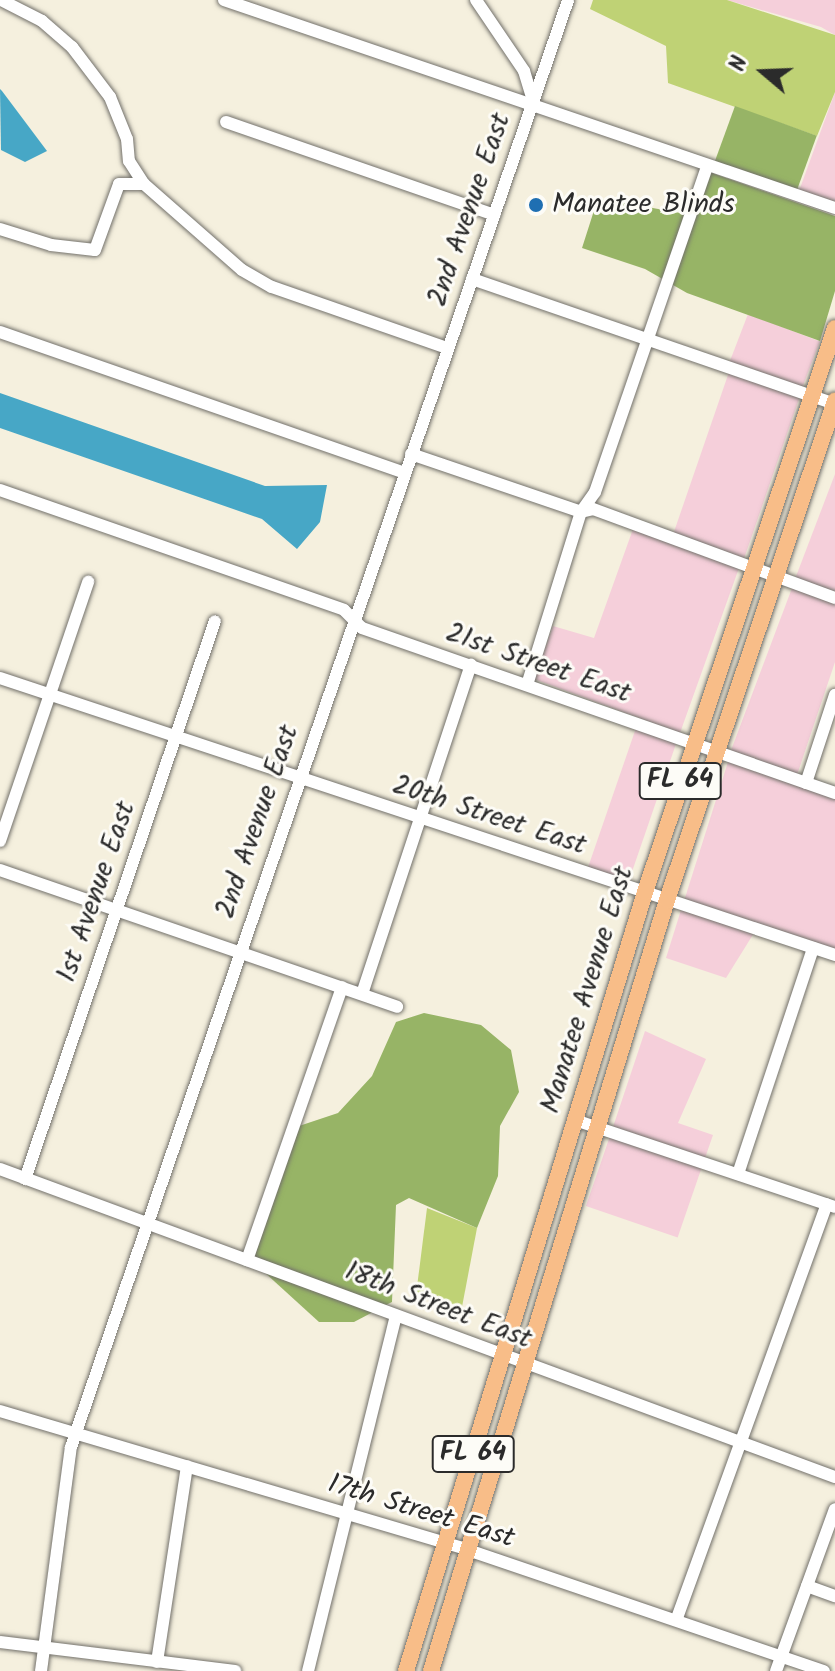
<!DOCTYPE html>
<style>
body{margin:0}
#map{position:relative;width:835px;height:1671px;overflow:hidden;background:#f5f0de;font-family:Kalam,sans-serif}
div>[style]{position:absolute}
.built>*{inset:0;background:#f5cfda;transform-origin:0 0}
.green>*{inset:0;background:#bfd275}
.forest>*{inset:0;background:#97b466;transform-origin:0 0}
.water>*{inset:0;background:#47a7c6}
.roads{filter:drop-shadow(0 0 2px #72706a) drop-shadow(0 0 2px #72706a)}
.minor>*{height:12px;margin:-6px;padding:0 6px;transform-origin:6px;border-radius:6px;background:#fff}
.major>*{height:16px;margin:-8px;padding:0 8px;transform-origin:8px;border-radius:8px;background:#f8bd88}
.dots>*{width:22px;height:22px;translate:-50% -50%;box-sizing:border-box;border:4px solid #fdfcf7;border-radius:50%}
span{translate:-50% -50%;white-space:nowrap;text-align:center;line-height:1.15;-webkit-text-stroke:6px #fdfcf7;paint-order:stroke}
.shield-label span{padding:2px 6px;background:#fdfcf7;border:2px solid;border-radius:6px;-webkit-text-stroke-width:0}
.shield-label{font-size:26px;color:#2b2b2b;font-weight:700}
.poi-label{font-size:28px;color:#2b2b2b}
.left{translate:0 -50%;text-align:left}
.street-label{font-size:28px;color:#2b2b2b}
.north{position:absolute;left:723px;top:32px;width:80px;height:80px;-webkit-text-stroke:6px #fdfcf7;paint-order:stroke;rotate:289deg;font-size:22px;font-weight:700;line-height:32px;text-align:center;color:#2b2b2b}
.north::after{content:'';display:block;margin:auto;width:28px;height:36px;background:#2b2b2b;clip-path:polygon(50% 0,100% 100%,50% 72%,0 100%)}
</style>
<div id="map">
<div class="built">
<div style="clip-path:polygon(727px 0,835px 0,835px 35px,821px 27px)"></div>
<div style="clip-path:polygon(835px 92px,835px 203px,799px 191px)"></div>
<div style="left:748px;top:314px;width:77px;height:52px;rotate:21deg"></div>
<div style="left:729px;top:372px;width:75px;height:171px;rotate:19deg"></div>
<div style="clip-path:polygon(835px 474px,835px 592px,795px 579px)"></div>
<div style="clip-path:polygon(633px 529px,739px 568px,680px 733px,534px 679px,553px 626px,594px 638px)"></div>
<div style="clip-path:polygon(792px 588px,835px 603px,835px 662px,797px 775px,730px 753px)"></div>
<div style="left:636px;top:728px;width:43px;height:147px;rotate:19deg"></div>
<div style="clip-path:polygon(728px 762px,835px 798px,835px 950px,684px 901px)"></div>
<div style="clip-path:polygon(681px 910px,754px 933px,726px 978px,666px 958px)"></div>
<div style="clip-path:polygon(645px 1031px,706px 1059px,678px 1123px,713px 1135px,705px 1158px,613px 1127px)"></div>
<div style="left:610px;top:1136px;width:97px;height:74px;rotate:19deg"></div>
</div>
<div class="green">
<div style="clip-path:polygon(593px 0,727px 0,835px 35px,835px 92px,817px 136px,668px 83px,666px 46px,590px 9px)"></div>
<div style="clip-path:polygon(427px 1208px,477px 1228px,462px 1307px,416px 1295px)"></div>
</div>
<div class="forest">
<div style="left:735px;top:106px;width:87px;height:61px;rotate:20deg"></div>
<div style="clip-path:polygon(709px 172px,835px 216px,835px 291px,820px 341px,687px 293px,645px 269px,582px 248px,598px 198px,691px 215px)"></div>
<div style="clip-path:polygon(424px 1013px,481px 1025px,511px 1050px,519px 1092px,500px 1126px,498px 1176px,477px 1228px,409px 1198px,396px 1205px,392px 1302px,384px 1306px,254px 1257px,299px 1126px,338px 1113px,372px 1076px,396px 1022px)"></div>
<div style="clip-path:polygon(263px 1271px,373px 1312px,354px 1322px,319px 1322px)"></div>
</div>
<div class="water">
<div style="clip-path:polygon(0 89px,2px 91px,47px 151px,25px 162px,1px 150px)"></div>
<div style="clip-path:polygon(0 393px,265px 486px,327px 485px,320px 522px,297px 549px,262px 519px,0 428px)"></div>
</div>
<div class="roads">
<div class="minor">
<div style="left:1px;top:0;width:46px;rotate:27.1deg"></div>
<div style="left:42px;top:21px;width:40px;rotate:41deg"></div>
<div style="left:72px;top:47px;width:63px;rotate:52.8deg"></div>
<div style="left:110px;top:97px;width:45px;rotate:68deg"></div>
<div style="left:127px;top:139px;width:22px;rotate:85deg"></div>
<div style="left:129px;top:161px;width:27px;rotate:57deg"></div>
<div style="left:144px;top:184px;width:130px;rotate:41.3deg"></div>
<div style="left:242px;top:270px;width:34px;rotate:30deg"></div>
<div style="left:272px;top:287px;width:185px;rotate:19.2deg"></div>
<div style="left:224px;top:0;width:645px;rotate:18.8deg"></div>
<div style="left:476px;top:0;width:86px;rotate:55.9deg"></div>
<div style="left:524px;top:71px;width:31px;rotate:73deg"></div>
<div style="left:226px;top:122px;width:284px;rotate:19.1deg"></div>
<div style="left:0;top:229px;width:53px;rotate:17.4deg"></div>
<div style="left:51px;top:245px;width:44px;rotate:6.5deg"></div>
<div style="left:95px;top:250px;width:70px;rotate:-70deg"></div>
<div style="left:119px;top:184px;width:25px"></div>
<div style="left:472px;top:279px;width:384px;rotate:19deg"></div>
<div style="left:0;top:332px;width:427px;rotate:19.2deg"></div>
<div style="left:411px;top:454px;width:180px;rotate:18.8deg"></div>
<div style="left:581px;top:512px;width:12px;rotate:-14deg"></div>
<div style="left:593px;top:509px;width:258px;rotate:20.2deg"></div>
<div style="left:0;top:490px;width:364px;rotate:19.2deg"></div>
<div style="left:344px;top:610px;width:25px;rotate:45deg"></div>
<div style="left:362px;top:628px;width:501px;rotate:19.23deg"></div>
<div style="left:0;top:678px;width:880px;rotate:18.35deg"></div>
<div style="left:527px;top:685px;width:181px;rotate:-72.7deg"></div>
<div style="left:581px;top:512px;width:24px;rotate:-55deg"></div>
<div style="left:595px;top:492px;width:345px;rotate:-71deg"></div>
<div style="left:806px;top:783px;width:93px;rotate:-71.8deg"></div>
<div style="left:0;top:841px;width:274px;rotate:-71.2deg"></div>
<div style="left:0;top:870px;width:420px;rotate:19deg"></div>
<div style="left:362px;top:994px;width:347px;rotate:-71.7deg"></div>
<div style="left:575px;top:1120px;width:274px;rotate:18.5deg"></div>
<div style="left:0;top:1169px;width:890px;rotate:20.25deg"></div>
<div style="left:738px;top:1174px;width:238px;rotate:-71.6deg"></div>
<div style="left:25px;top:1179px;width:589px;rotate:-71.2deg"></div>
<div style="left:247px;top:1260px;width:289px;rotate:-70.8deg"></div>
<div style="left:0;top:1411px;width:488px;rotate:16.5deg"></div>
<div style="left:468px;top:1550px;width:376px;rotate:18.8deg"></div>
<div style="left:807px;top:1586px;width:30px;rotate:20deg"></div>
<div style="left:677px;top:1618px;width:440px;rotate:-70.1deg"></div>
<div style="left:0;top:1642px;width:237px;rotate:7deg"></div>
<div style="left:157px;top:1662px;width:198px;rotate:-81.3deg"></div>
<div style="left:41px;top:1671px;width:226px;rotate:-82.4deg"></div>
<div style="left:71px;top:1447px;width:1530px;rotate:-71.04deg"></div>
<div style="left:308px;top:1671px;width:366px;rotate:-76.1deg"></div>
<div style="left:776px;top:1671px;width:172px;rotate:-70deg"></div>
</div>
<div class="major">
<div style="left:406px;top:1671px;width:815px;rotate:-72.94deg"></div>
<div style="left:645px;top:892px;width:595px;rotate:-71.38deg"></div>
<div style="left:431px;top:1671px;width:806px;rotate:-72.98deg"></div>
<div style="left:667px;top:900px;width:527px;rotate:-71.39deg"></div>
</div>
</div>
<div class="dots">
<div style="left:536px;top:205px;background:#1f6fb2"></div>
</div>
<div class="shield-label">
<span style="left:680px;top:781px">FL 64</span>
<span style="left:473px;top:1454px">FL 64</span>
</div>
<div class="poi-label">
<span class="left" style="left:552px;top:205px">Manatee Blinds</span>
</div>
<div class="street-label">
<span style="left:470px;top:210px;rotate:-71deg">2nd Avenue East</span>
<span style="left:538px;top:664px;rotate:19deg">21st Street East</span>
<span style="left:489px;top:816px;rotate:18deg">20th Street East</span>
<span style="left:258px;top:822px;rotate:-71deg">2nd Avenue East</span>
<span style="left:97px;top:892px;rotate:-71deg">1st Avenue East</span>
<span style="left:588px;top:990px;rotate:-73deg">Manatee Avenue East</span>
<span style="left:438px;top:1306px;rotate:21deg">18th Street East</span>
<span style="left:421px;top:1512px;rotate:17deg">17th Street East</span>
</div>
<div class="north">N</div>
</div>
